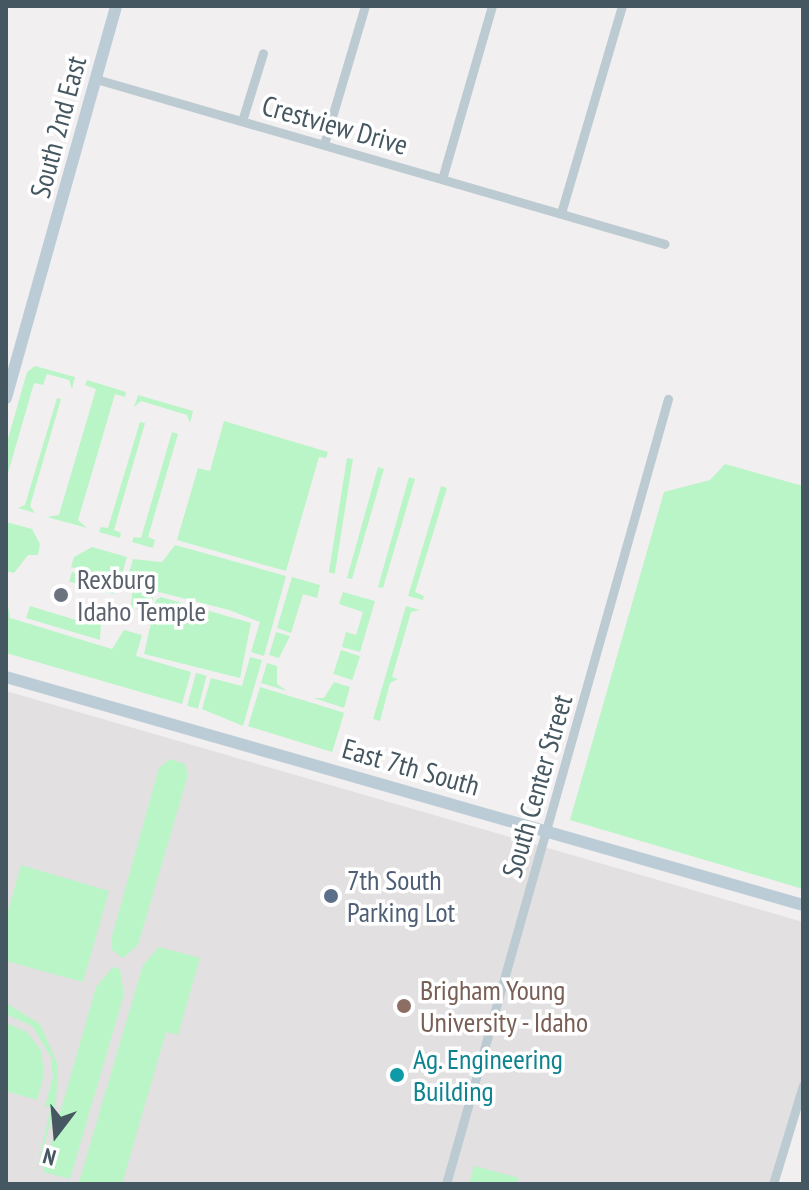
<!DOCTYPE html>
<style>
body{margin:0}
#map{position:relative;width:809px;height:1190px;overflow:hidden;background:#f2eff0;font-family:"PT Sans Narrow",sans-serif}
div>[style]{position:absolute}
.education>*{inset:0;background:#e3e0e2}
.green>*{inset:0;background:#b9f5c6;transform-origin:0 0}
.street>*{height:9px;margin:-4.5px;padding:0 4.5px;transform-origin:4.5px;border-radius:4.5px;background:#bccad1}
.secondary>*{height:12px;margin:-6px;padding:0 6px;transform-origin:6px;border-radius:6px;background:#bbccd6}
.dots>*{width:22px;height:22px;translate:-50% -50%;box-sizing:border-box;border:4px solid #fff;border-radius:50%}
span{translate:-50% -50%;white-space:nowrap;text-align:center;line-height:1.15;-webkit-text-stroke:7px #fff;paint-order:stroke}
.street-label{font-size:28px;color:#455760}
.worship-label{font-size:28px;color:#5b616d}
.left{translate:0 -50%;text-align:left}
.service-label{font-size:28px;color:#4e5e75}
.education-label{font-size:28px;color:#785e54}
.culture-label{font-size:28px;color:#0d838f}
.frame{position:absolute;inset:0;border:8px solid #455760;pointer-events:none}
.north{position:absolute;left:16px;top:1094px;width:80px;height:80px;-webkit-text-stroke:6px #fff;paint-order:stroke;rotate:196deg;font-size:22px;font-weight:700;line-height:32px;text-align:center;color:#455760}
.north::after{content:'';display:block;margin:auto;width:28px;height:36px;background:#455760;clip-path:polygon(50% 0,100% 100%,50% 72%,0 100%)}
</style>
<div id="map">
<div class="education">
<div style="clip-path:polygon(6px 691px,803px 922px,803px 1089px,774px 1184px,6px 1184px)"></div>
</div>
<div class="green">
<div style="clip-path:polygon(35px 366px,75px 377px,72px 389px,69px 380px,47px 374px,43px 385px,34px 383px,6px 480px,6px 446px,27px 372px)"></div>
<div style="clip-path:polygon(87px 380px,126px 392px,125px 397px,115px 394px,78px 520px,87px 528px,47px 517px,59px 515px,96px 389px,85px 385px)"></div>
<div style="clip-path:polygon(138px 395px,193px 411px,190px 423px,187px 415px,141px 401px,134px 407px)"></div>
<div style="clip-path:polygon(57px 398px,61px 399px,30px 506px,35px 513px,18px 508px,25px 505px)"></div>
<div style="clip-path:polygon(224px 421px,328px 452px,326px 458px,319px 457px,286px 571px,177px 540px,198px 468px,210px 471px)"></div>
<div style="clip-path:polygon(140px 422px,145px 423px,114px 530px,121px 533px,120px 538px,99px 532px,101px 527px,108px 528px)"></div>
<div style="clip-path:polygon(172px 432px,178px 434px,148px 537px,155px 540px,153px 548px,132px 542px,134px 537px,141px 538px)"></div>
<div style="left:347px;top:458px;width:6px;height:116px;rotate:9deg"></div>
<div style="clip-path:polygon(725px 464px,803px 486px,803px 889px,570px 820px,664px 492px,710px 480px)"></div>
<div style="clip-path:polygon(378px 467px,384px 469px,352px 579px,347px 578px)"></div>
<div style="clip-path:polygon(409px 477px,415px 479px,383px 588px,378px 587px)"></div>
<div style="clip-path:polygon(441px 486px,447px 488px,415px 592px,424px 596px,423px 600px,408px 596px)"></div>
<div style="clip-path:polygon(6px 522px,32px 529px,40px 544px,38px 555px,28px 555px,14px 573px,6px 571px)"></div>
<div style="clip-path:polygon(175px 545px,286px 576px,264px 656px,251px 652px,260px 622px,229px 610px,155px 591px,149px 612px,131px 607px,133px 585px,126px 583px,133px 559px,162px 562px)"></div>
<div style="clip-path:polygon(92px 547px,127px 557px,120px 581px,71px 567px,74px 557px)"></div>
<div style="left:72px;top:572px;width:46px;height:10px;rotate:16deg"></div>
<div style="clip-path:polygon(292px 577px,320px 585px,317px 598px,303px 594px,291px 633px,277px 628px)"></div>
<div style="clip-path:polygon(343px 592px,375px 601px,360px 652px,342px 647px,346px 632px,356px 635px,363px 612px,339px 604px)"></div>
<div style="clip-path:polygon(6px 594px,10px 618px,112px 649px,124px 630px,142px 635px,136px 656px,191px 672px,182px 704px,6px 653px)"></div>
<div style="clip-path:polygon(161px 597px,251px 623px,240px 678px,144px 654px,156px 600px)"></div>
<div style="clip-path:polygon(30px 606px,89px 624px,91px 619px,101px 622px,100px 640px,26px 618px)"></div>
<div style="clip-path:polygon(406px 606px,420px 610px,411px 612px,392px 677px,398px 679px,390px 683px,380px 721px,373px 719px)"></div>
<div style="clip-path:polygon(276px 632px,290px 636px,279px 658px,269px 655px)"></div>
<div style="left:341px;top:650px;width:20px;height:25px;rotate:18deg"></div>
<div style="clip-path:polygon(250px 657px,262px 660px,243px 726px,202px 709px,211px 678px,242px 686px)"></div>
<div style="clip-path:polygon(267px 663px,277px 666px,277px 684px,287px 691px,261px 683px)"></div>
<div style="left:196px;top:673px;width:11px;height:34px;rotate:15deg"></div>
<div style="clip-path:polygon(334px 682px,350px 687px,344px 708px,314px 698px,324px 698px)"></div>
<div style="left:260px;top:687px;width:88px;height:41px;rotate:17deg"></div>
<div style="clip-path:polygon(170px 759px,185px 764px,188px 775px,138px 945px,123px 958px,112px 950px,112px 936px,159px 768px)"></div>
<div style="clip-path:polygon(21px 865px,109px 891px,83px 982px,6px 961px,6px 918px)"></div>
<div style="clip-path:polygon(159px 947px,200px 958px,178px 1035px,166px 1032px,122px 1184px,79px 1182px,143px 965px)"></div>
<div style="clip-path:polygon(113px 967px,120px 969px,124px 994px,70px 1179px,43px 1172px,96px 987px)"></div>
<div style="clip-path:polygon(6px 1003px,40px 1024px,58px 1065px,56px 1104px,35px 1175px,51px 1108px,45px 1106px,53px 1077px,51px 1057px,32px 1026px,6px 1014px)"></div>
<div style="clip-path:polygon(6px 1023px,27px 1032px,41px 1050px,44px 1074px,37px 1100px,6px 1091px)"></div>
<div style="clip-path:polygon(474px 1166px,519px 1178px,515px 1184px,469px 1184px)"></div>
</div>
<div class="street">
<div style="left:96px;top:79px;width:592px;rotate:16.17deg"></div>
<div style="left:242px;top:121px;width:71px;rotate:-72.8deg"></div>
<div style="left:324px;top:144px;width:144px;rotate:-73.5deg"></div>
<div style="left:442px;top:179px;width:180px;rotate:-73.9deg"></div>
<div style="left:561px;top:213px;width:216px;rotate:-73.6deg"></div>
<div style="left:446px;top:1184px;width:816px;rotate:-74.21deg"></div>
<div style="left:773px;top:1184px;width:103px;rotate:-73.1deg"></div>
</div>
<div class="secondary">
<div style="left:6px;top:398px;width:407px;rotate:-74.3deg"></div>
<div style="left:6px;top:677px;width:829px;rotate:15.96deg"></div>
</div>
<div class="dots">
<div style="left:61px;top:595px;background:#6b7280"></div>
<div style="left:331px;top:896px;background:#5c6f8a"></div>
<div style="left:404px;top:1006px;background:#8d6e63"></div>
<div style="left:397px;top:1075px;background:#0f9aa8"></div>
</div>
<div class="street-label">
<span style="left:335px;top:125px;rotate:16deg">Crestview Drive</span>
<span style="left:58px;top:127px;rotate:-75deg">South 2nd East</span>
<span style="left:411px;top:767px;rotate:16deg">East 7th South</span>
<span style="left:537px;top:786px;rotate:-74deg">South Center Street</span>
</div>
<div class="worship-label">
<span class="left" style="left:77px;top:595px">Rexburg<br>Idaho Temple</span>
</div>
<div class="service-label">
<span class="left" style="left:347px;top:896px">7th South<br>Parking Lot</span>
</div>
<div class="education-label">
<span class="left" style="left:420px;top:1006px">Brigham Young<br>University - Idaho</span>
</div>
<div class="culture-label">
<span class="left" style="left:413px;top:1075px">Ag. Engineering<br>Building</span>
</div>
<div class="frame"></div>
<div class="north">N</div>
</div>
